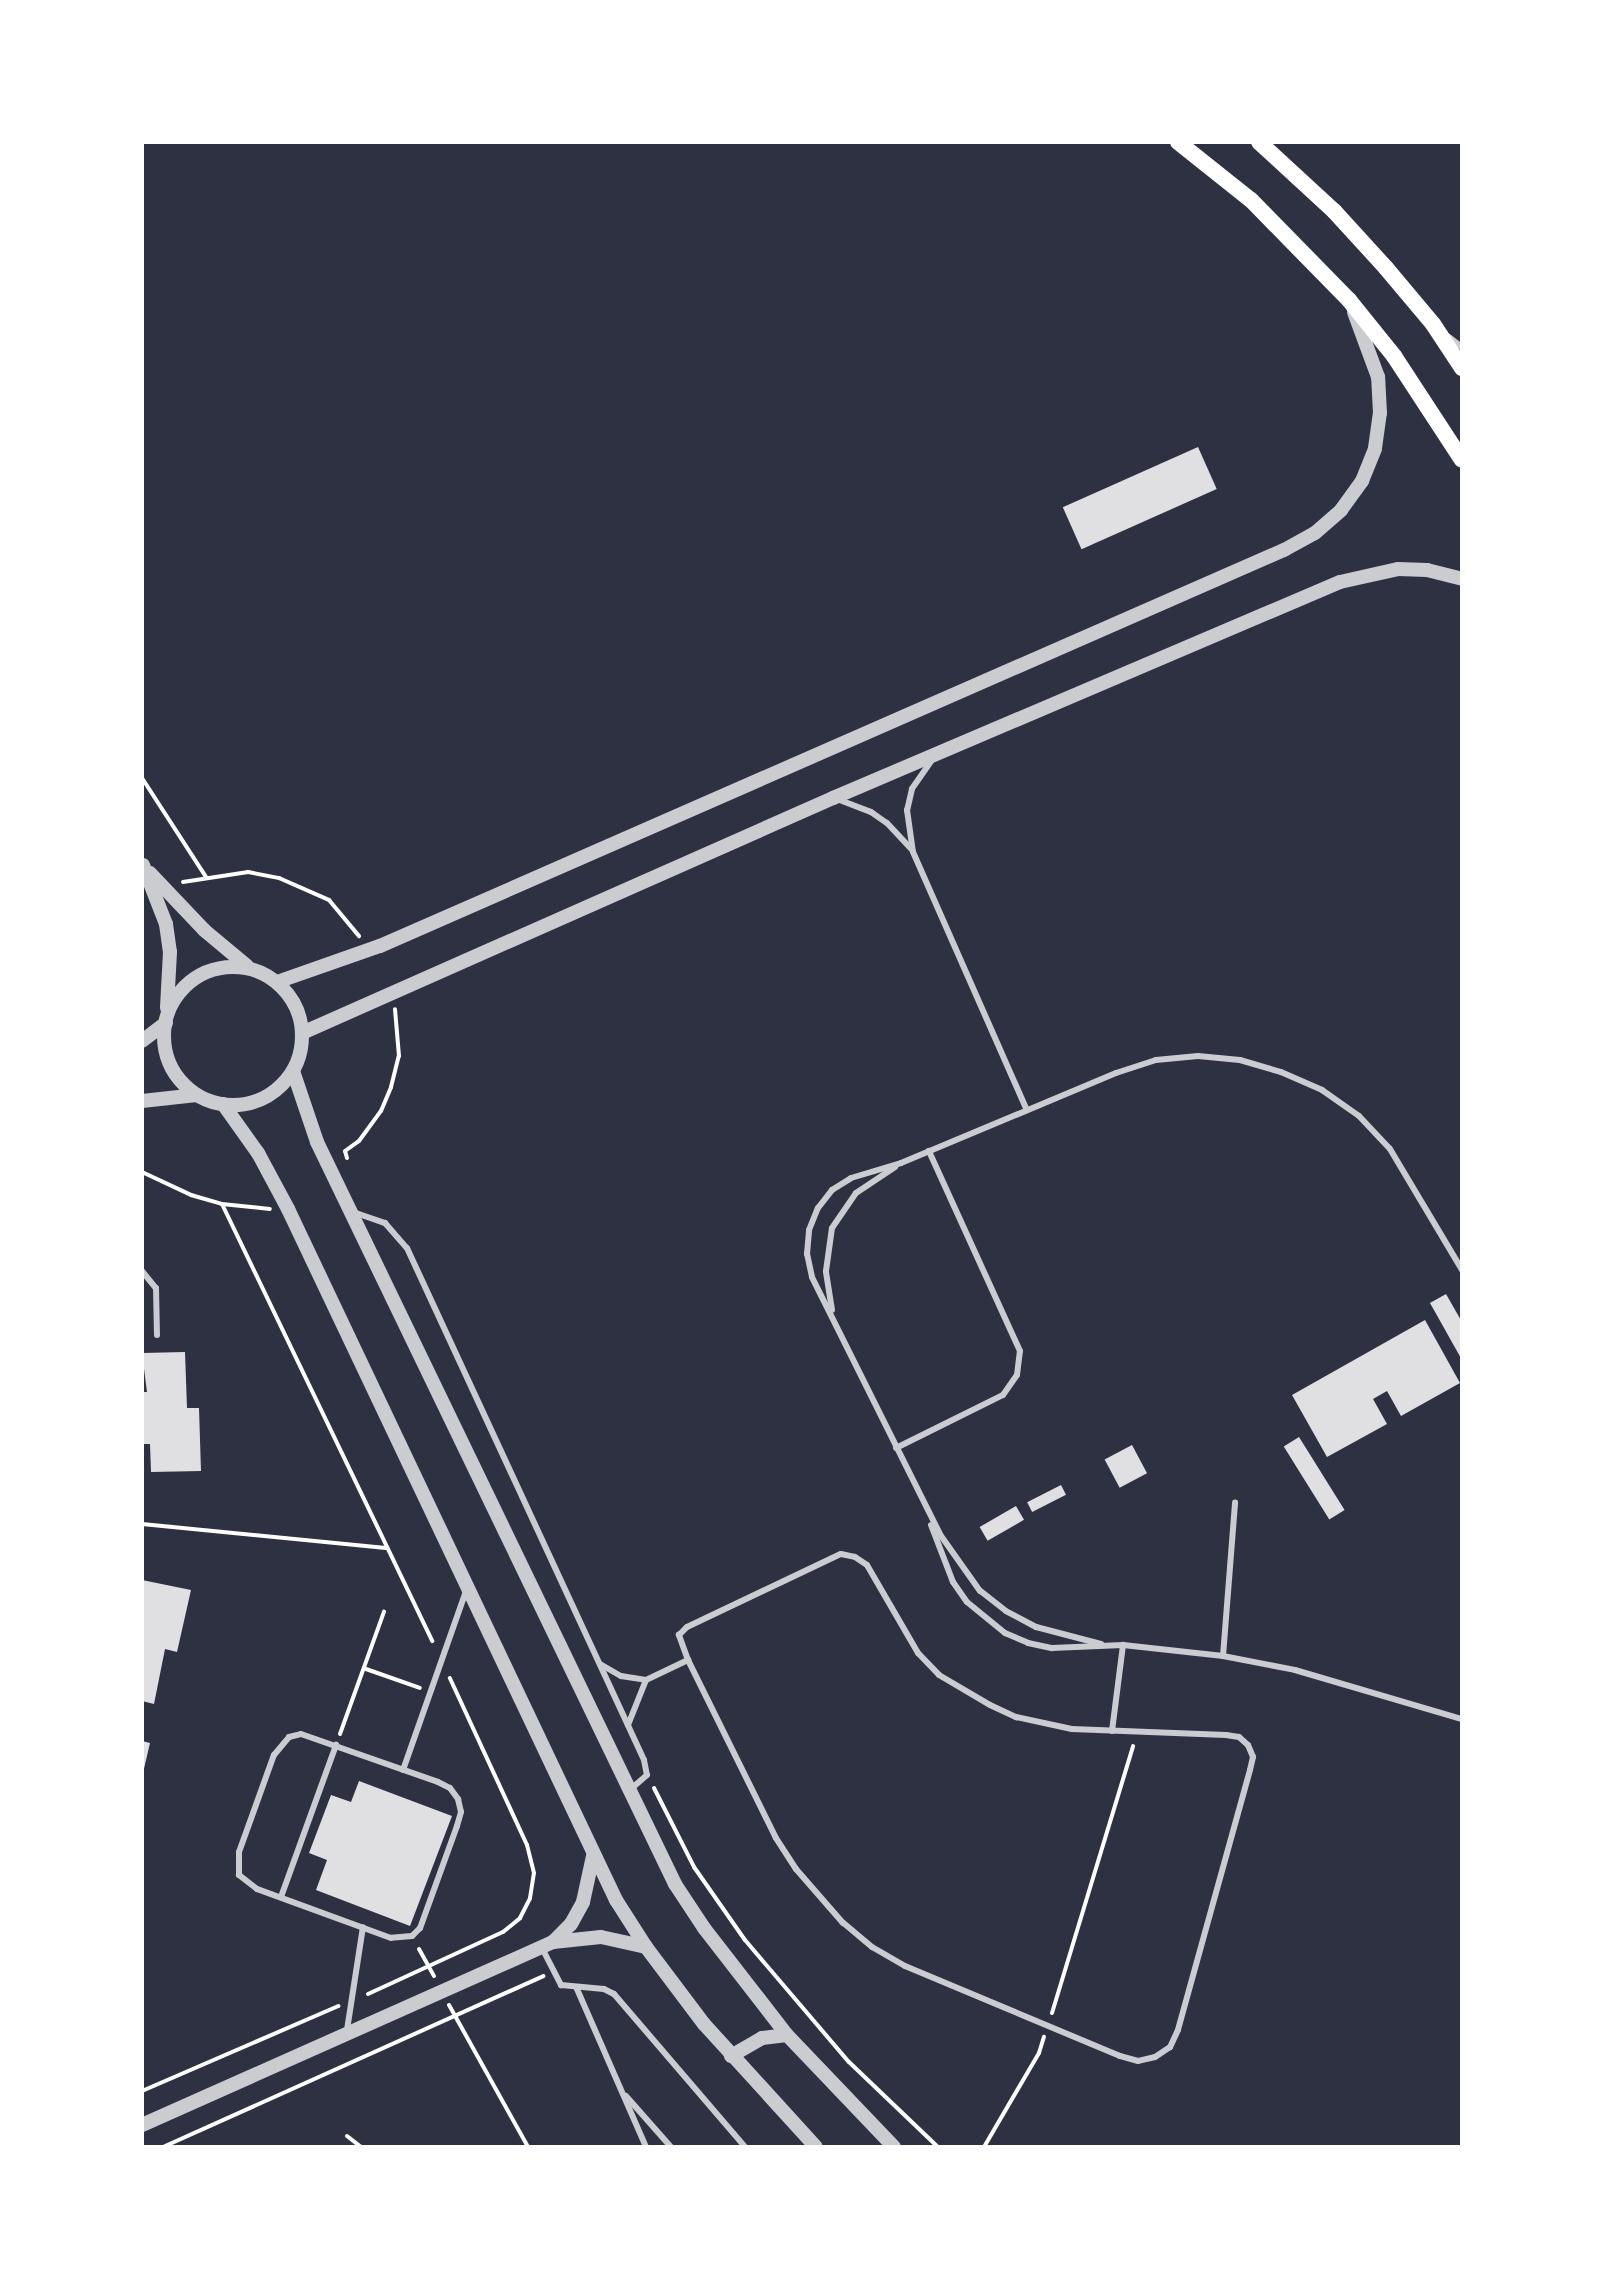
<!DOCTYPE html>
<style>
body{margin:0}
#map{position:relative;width:1604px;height:2289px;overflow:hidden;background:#2d3142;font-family:Karla,sans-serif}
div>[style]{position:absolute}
.building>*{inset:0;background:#e0e0e3;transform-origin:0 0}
.path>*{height:4px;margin:-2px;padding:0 2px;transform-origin:2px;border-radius:2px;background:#fff}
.service>*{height:6px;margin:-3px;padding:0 3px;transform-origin:3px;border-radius:3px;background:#caccd0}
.tertiary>*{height:14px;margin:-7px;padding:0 7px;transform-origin:7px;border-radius:7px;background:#caccd0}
.tertiary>.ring{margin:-7px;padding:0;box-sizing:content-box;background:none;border:14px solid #caccd0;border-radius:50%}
.secondary>*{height:16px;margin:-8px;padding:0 8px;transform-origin:8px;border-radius:8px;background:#fff}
span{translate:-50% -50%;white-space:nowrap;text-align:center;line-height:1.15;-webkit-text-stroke:6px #fff;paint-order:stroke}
.frame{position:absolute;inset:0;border:144px solid #fff;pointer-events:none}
</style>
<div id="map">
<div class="building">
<div style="left:1198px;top:447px;width:46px;height:148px;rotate:66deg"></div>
<div style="clip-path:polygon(1446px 1294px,1462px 1322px,1462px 1360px,1430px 1303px)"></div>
<div style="clip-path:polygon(1425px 1320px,1460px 1383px,1401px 1416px,1387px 1391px,1373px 1399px,1387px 1424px,1327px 1457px,1292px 1395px)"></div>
<div style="clip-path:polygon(185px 1352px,187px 1408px,199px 1408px,201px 1471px,151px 1472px,150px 1444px,142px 1444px,142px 1392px,147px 1392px,142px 1353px)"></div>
<div style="left:1299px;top:1437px;width:86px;height:18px;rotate:58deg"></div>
<div style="left:1132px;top:1445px;width:32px;height:31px;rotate:62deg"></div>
<div style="left:1061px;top:1485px;width:11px;height:38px;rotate:63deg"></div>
<div style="left:1016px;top:1506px;width:16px;height:42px;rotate:60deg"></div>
<div style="clip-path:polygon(142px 1580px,191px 1590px,177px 1652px,165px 1649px,154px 1704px,142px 1701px)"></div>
<div style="clip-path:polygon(142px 1741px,150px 1743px,143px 1773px,142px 1773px)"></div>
<div style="clip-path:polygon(359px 1781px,452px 1816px,410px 1926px,316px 1890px,327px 1860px,309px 1853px,331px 1795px,351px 1802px)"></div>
</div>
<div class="path">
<div style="left:142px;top:778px;width:118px;rotate:57.1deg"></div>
<div style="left:183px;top:882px;width:66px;rotate:-8.7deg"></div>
<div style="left:248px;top:872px;width:32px;rotate:11deg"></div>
<div style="left:279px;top:878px;width:55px;rotate:23.7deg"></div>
<div style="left:329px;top:900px;width:47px;rotate:50.2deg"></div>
<div style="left:347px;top:1158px;width:7px;rotate:-106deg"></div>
<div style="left:345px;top:1151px;width:17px;rotate:-36deg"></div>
<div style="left:359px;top:1141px;width:37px;rotate:-54deg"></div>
<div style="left:381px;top:1111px;width:26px;rotate:-67deg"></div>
<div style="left:391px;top:1087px;width:32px;rotate:-76deg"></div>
<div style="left:399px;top:1056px;width:47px;rotate:-94.9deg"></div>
<div style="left:142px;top:1172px;width:54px;rotate:25.1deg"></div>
<div style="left:191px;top:1195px;width:32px;rotate:16deg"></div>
<div style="left:222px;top:1204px;width:48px;rotate:5.9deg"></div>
<div style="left:222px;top:1204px;width:485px;rotate:64.3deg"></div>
<div style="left:142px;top:1524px;width:245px;rotate:5.6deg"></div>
<div style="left:366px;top:1669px;width:57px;rotate:19.4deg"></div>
<div style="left:340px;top:1734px;width:130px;rotate:-70.2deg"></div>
<div style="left:654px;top:1788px;width:89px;rotate:63.1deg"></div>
<div style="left:694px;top:1867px;width:89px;rotate:55.1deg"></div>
<div style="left:745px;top:1940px;width:160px;rotate:49.6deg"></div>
<div style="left:849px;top:2062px;width:123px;rotate:43.7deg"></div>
<div style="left:419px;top:1949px;width:31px;rotate:61deg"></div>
<div style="left:368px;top:1994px;width:149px;rotate:-24.7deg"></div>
<div style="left:503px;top:1932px;width:22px;rotate:-39deg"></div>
<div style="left:520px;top:1918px;width:22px;rotate:-63deg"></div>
<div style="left:530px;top:1898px;width:25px;rotate:-81deg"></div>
<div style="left:534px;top:1873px;width:29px;rotate:-104deg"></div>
<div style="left:527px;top:1845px;width:184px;rotate:-114.8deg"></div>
<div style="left:449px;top:2005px;width:162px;rotate:60.9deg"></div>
<div style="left:1052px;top:2013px;width:279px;rotate:-73.1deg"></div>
<div style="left:142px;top:2091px;width:214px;rotate:-23.4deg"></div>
<div style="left:347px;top:2136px;width:18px;rotate:38deg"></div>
<div style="left:163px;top:2147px;width:417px;rotate:-24.2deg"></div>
<div style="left:984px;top:2147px;width:109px;rotate:-59.7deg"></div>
<div style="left:1039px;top:2053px;width:17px;rotate:-73deg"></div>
</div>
<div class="service">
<div style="left:1449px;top:337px;width:16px;rotate:38deg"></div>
<div style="left:932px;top:760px;width:35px;rotate:125deg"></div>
<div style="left:912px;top:789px;width:22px;rotate:103deg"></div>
<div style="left:907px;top:810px;width:42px;rotate:81.9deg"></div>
<div style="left:913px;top:852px;width:282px;rotate:66.2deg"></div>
<div style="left:837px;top:799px;width:36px;rotate:21deg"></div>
<div style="left:871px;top:812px;width:19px;rotate:35deg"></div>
<div style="left:887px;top:823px;width:37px;rotate:47deg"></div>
<div style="left:353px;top:1212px;width:34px;rotate:19deg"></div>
<div style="left:385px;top:1223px;width:33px;rotate:49deg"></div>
<div style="left:407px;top:1248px;width:564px;rotate:65.16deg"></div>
<div style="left:644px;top:1760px;width:15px;rotate:79deg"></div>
<div style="left:647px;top:1775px;width:21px;rotate:139deg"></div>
<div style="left:142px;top:1271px;width:22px;rotate:51deg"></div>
<div style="left:156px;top:1288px;width:47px;rotate:88.8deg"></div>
<div style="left:832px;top:1310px;width:39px;rotate:-99deg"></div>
<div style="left:826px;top:1271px;width:43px;rotate:-82.1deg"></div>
<div style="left:832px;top:1228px;width:42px;rotate:-55.6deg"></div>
<div style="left:856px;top:1193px;width:47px;rotate:-33.7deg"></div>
<div style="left:896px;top:1448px;width:119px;rotate:-26.4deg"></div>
<div style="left:1003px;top:1395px;width:24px;rotate:-55deg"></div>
<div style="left:1017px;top:1375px;width:24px;rotate:-83deg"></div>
<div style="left:1020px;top:1351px;width:220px;rotate:-114.5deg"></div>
<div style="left:931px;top:1525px;width:61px;rotate:68.9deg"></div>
<div style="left:953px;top:1582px;width:24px;rotate:55deg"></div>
<div style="left:967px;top:1602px;width:49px;rotate:39.2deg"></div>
<div style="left:1005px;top:1633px;width:25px;rotate:23deg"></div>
<div style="left:1028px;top:1643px;width:25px;rotate:12deg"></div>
<div style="left:1052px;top:1648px;width:71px;rotate:-2.4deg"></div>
<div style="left:1123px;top:1645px;width:101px;rotate:6.3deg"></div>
<div style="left:1223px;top:1656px;width:73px;rotate:11deg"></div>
<div style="left:1295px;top:1670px;width:174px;rotate:16.4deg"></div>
<div style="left:841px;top:1554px;width:14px;rotate:12deg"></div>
<div style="left:855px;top:1557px;width:14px;rotate:34deg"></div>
<div style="left:867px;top:1565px;width:102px;rotate:59.9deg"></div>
<div style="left:918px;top:1653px;width:30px;rotate:46deg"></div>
<div style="left:939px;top:1675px;width:59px;rotate:30.5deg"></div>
<div style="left:990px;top:1705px;width:29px;rotate:25deg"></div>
<div style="left:1016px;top:1717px;width:57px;rotate:12.1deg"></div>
<div style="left:1072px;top:1729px;width:154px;rotate:2.2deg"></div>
<div style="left:1226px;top:1735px;width:13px;rotate:9deg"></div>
<div style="left:1239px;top:1737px;width:12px;rotate:42deg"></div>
<div style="left:1248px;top:1745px;width:13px;rotate:67deg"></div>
<div style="left:1253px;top:1757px;width:13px;rotate:103deg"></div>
<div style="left:1250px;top:1770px;width:270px;rotate:105.5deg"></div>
<div style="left:1178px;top:2030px;width:19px;rotate:115deg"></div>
<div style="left:1170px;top:2047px;width:18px;rotate:146deg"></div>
<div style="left:1155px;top:2057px;width:17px;rotate:167deg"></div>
<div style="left:1138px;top:2061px;width:19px;rotate:-164deg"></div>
<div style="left:1120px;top:2056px;width:233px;rotate:-157.3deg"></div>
<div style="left:905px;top:1966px;width:38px;rotate:-150deg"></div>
<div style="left:872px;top:1947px;width:38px;rotate:-140deg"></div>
<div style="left:843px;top:1923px;width:72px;rotate:-131deg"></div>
<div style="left:796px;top:1869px;width:37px;rotate:-123deg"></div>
<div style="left:776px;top:1838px;width:199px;rotate:-116.3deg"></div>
<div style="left:688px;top:1660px;width:27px;rotate:-110deg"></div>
<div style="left:679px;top:1635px;width:11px;rotate:-45deg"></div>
<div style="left:687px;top:1627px;width:170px;rotate:-25.4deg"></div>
<div style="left:1101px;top:1644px;width:67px;rotate:-165.3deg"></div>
<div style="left:1036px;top:1627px;width:34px;rotate:-152deg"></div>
<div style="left:1006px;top:1611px;width:33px;rotate:-142deg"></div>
<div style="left:980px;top:1591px;width:67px;rotate:-125.3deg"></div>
<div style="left:941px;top:1536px;width:289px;rotate:-116.5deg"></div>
<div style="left:812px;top:1277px;width:24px;rotate:-102deg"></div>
<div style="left:807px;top:1254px;width:24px;rotate:-85deg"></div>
<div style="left:809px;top:1230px;width:24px;rotate:-68deg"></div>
<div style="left:818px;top:1208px;width:23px;rotate:-52deg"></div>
<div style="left:832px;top:1190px;width:22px;rotate:-32deg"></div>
<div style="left:851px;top:1178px;width:52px;rotate:-16.7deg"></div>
<div style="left:901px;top:1163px;width:233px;rotate:-22.7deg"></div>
<div style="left:1116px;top:1073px;width:42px;rotate:-18deg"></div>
<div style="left:1156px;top:1060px;width:42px;rotate:-5.4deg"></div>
<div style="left:1198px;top:1056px;width:42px;rotate:5.4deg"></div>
<div style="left:1240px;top:1060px;width:43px;rotate:16.3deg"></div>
<div style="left:1281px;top:1072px;width:45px;rotate:23.7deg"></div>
<div style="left:1322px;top:1090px;width:45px;rotate:35.1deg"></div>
<div style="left:1359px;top:1116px;width:45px;rotate:46.8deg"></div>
<div style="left:1390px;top:1149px;width:141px;rotate:59.2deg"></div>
<div style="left:1223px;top:1656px;width:154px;rotate:-85.5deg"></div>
<div style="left:600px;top:1664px;width:24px;rotate:30deg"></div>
<div style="left:621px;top:1676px;width:25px;rotate:9deg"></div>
<div style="left:646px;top:1680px;width:47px;rotate:-25.5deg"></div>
<div style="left:628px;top:1725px;width:48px;rotate:-68.2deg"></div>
<div style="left:1112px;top:1731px;width:87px;rotate:-82.7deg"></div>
<div style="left:301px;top:1734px;width:145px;rotate:19.3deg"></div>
<div style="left:438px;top:1782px;width:13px;rotate:27deg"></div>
<div style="left:450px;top:1788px;width:14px;rotate:54deg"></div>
<div style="left:458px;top:1799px;width:13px;rotate:77deg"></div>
<div style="left:461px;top:1812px;width:15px;rotate:106deg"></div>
<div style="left:457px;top:1826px;width:109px;rotate:109.9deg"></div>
<div style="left:420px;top:1928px;width:11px;rotate:135deg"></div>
<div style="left:412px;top:1936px;width:21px;rotate:175deg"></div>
<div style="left:391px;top:1938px;width:143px;rotate:-159.9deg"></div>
<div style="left:257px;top:1889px;width:23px;rotate:-142deg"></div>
<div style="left:239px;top:1875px;width:23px;rotate:-90deg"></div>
<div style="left:239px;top:1852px;width:103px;rotate:-70.2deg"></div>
<div style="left:274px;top:1755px;width:23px;rotate:-50deg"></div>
<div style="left:289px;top:1737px;width:12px;rotate:-14deg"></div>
<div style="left:403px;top:1770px;width:190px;rotate:-70.6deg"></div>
<div style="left:281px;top:1897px;width:162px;rotate:-70.1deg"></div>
<div style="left:542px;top:1948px;width:42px;rotate:62.8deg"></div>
<div style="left:561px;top:1985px;width:43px;rotate:5.3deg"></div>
<div style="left:604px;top:1989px;width:11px;rotate:27deg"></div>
<div style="left:614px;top:1994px;width:201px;rotate:49.4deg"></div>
<div style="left:577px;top:1989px;width:172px;rotate:66.4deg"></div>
<div style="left:347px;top:2030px;width:104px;rotate:-81.2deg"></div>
<div style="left:626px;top:2096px;width:68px;rotate:48.6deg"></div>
</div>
<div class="tertiary">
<div style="left:143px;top:865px;width:63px;rotate:68.7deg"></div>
<div style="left:166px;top:924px;width:28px;rotate:82deg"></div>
<div style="left:170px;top:952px;width:56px;rotate:93.1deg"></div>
<div style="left:150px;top:873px;width:79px;rotate:46.5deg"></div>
<div style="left:204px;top:930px;width:56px;rotate:39.9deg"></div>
<div class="ring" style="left:164px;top:967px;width:124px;height:124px"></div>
<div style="left:277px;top:982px;width:109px;rotate:-19.3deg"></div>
<div style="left:380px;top:946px;width:987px;rotate:-23.66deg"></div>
<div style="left:1284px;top:550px;width:35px;rotate:-29deg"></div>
<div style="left:1315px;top:533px;width:35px;rotate:-41deg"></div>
<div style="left:1341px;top:510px;width:36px;rotate:-54deg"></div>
<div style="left:1362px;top:481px;width:35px;rotate:-68deg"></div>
<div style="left:1375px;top:448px;width:35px;rotate:-82deg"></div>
<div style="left:1380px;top:413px;width:36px;rotate:-93deg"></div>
<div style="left:1378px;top:377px;width:69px;rotate:-110.3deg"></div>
<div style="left:302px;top:1033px;width:581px;rotate:-23.87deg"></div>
<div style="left:833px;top:798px;width:551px;rotate:-23.08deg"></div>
<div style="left:1340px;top:582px;width:59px;rotate:-12.6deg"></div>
<div style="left:1398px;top:569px;width:29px;rotate:2deg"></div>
<div style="left:1427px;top:570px;width:36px;rotate:14deg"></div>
<div style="left:142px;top:1041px;width:30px;rotate:-37deg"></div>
<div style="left:293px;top:1071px;width:75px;rotate:71.3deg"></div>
<div style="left:317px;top:1142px;width:824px;rotate:64.24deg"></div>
<div style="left:675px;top:1884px;width:53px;rotate:56.6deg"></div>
<div style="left:704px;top:1928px;width:135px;rotate:52.2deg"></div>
<div style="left:787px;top:2035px;width:155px;rotate:46.3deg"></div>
<div style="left:142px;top:1101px;width:55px;rotate:-6.2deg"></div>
<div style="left:223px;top:1104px;width:60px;rotate:54.5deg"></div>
<div style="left:258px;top:1153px;width:64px;rotate:61.8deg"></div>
<div style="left:288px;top:1209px;width:765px;rotate:64.61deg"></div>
<div style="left:616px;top:1900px;width:56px;rotate:57.4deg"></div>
<div style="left:646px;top:1947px;width:96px;rotate:53deg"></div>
<div style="left:704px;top:2024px;width:166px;rotate:47.7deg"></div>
<div style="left:553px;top:1942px;width:25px;rotate:-45deg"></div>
<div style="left:571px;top:1924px;width:25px;rotate:-61deg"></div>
<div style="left:583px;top:1902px;width:47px;rotate:-77.7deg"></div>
<div style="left:731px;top:2056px;width:36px;rotate:-30deg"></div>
<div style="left:762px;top:2038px;width:25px;rotate:-7deg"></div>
<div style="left:142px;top:2125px;width:450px;rotate:-24deg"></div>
<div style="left:553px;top:1942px;width:48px;rotate:-5.9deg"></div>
<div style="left:601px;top:1937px;width:46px;rotate:12.5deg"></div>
</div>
<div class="secondary">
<div style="left:1178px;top:142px;width:93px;rotate:38.5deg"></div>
<div style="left:1251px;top:200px;width:140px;rotate:45.6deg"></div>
<div style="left:1349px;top:300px;width:72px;rotate:51.2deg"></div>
<div style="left:1394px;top:356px;width:124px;rotate:56.8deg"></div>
<div style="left:1259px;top:142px;width:102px;rotate:42.6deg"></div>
<div style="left:1334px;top:211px;width:77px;rotate:47.6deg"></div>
<div style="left:1386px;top:268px;width:73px;rotate:50deg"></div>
<div style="left:1433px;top:324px;width:53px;rotate:56.6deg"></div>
</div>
<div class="frame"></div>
</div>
